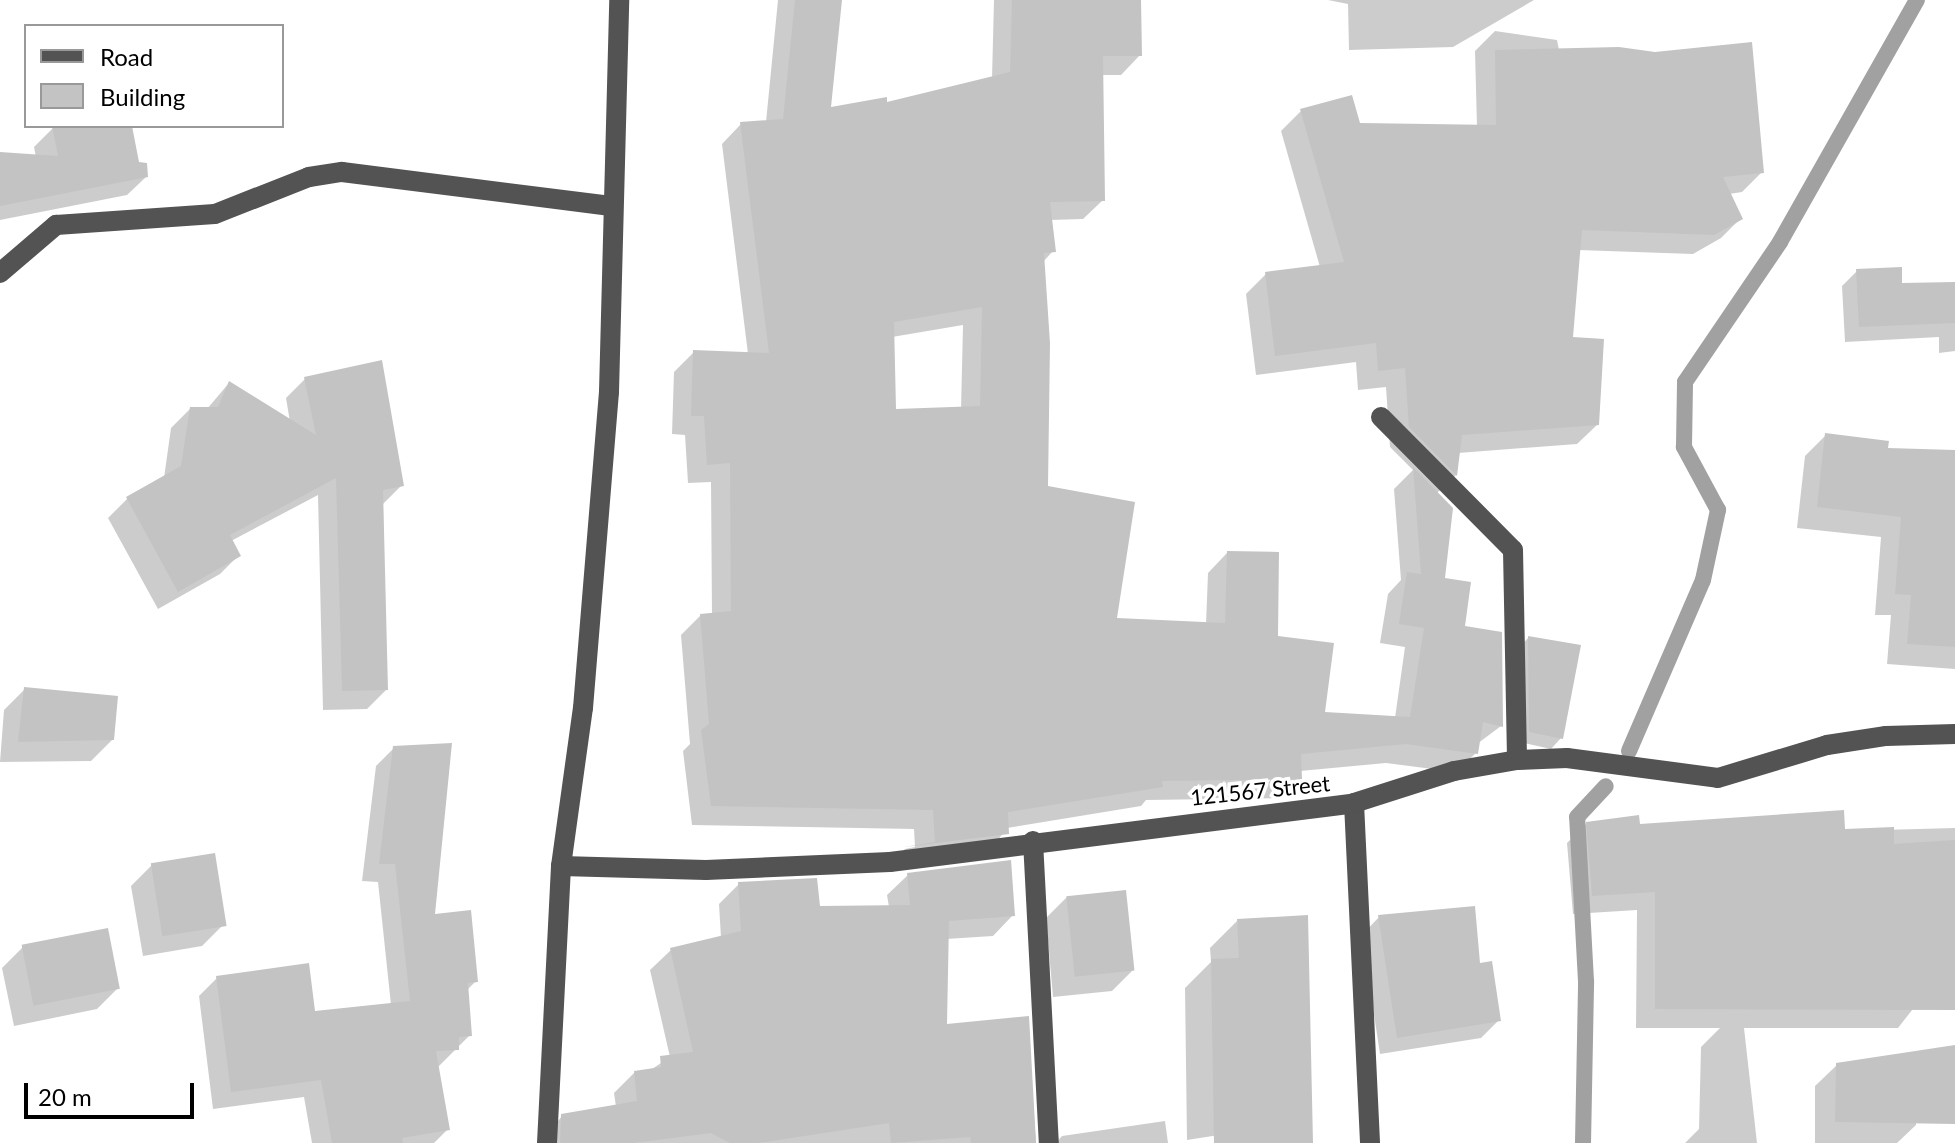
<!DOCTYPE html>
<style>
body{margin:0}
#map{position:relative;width:1955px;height:1143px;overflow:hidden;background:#fff;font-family:Lato,sans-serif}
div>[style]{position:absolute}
.shadow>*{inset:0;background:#0003}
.stream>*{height:16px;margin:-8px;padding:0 8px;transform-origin:8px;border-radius:8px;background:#a1a1a1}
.building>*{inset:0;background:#c3c3c3;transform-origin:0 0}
.minor>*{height:20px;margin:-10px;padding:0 10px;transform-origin:10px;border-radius:10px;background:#535353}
span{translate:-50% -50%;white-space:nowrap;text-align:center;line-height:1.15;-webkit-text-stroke:7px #fff;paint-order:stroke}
.street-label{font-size:22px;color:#000}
.legend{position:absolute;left:24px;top:24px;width:260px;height:104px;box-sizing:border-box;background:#fff;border:2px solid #999;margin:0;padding:10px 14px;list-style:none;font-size:24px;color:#000}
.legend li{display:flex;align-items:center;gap:16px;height:40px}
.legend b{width:40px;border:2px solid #999}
.scale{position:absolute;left:24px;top:1083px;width:170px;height:36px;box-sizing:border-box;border:4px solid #000;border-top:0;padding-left:10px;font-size:24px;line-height:28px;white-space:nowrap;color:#000;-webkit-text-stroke:6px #fff;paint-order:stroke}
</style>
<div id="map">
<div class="shadow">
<div style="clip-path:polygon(evenodd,778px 0,840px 0,829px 109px,886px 104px,992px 78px,994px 0,1139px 0,1140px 55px,1121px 75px,1101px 75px,1103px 200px,1083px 219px,1050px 220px,1053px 251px,1043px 262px,1046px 487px,1115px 620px,1206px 624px,1208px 573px,1227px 553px,1323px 714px,1395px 718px,1405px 647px,1380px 643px,1388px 594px,1401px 580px,1394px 489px,1413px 470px,1390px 447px,1386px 387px,1358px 390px,1356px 362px,1256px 375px,1246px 294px,1266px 274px,1320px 267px,1281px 131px,1301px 111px,1358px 125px,1477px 127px,1475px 51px,1495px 31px,1557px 40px,1559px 50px,1762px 172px,1742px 192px,1729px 194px,1741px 218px,1721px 238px,1693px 254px,1578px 250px,1571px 339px,1598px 424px,1577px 444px,1458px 453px,1456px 475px,1436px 494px,1443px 579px,1501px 726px,1477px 744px,1476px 753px,1456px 772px,1386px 763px,1300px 771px,1300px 779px,1281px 798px,1146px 800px,1141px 806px,1007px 828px,988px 853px,889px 865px,905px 849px,915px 847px,914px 829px,692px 825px,683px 751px,690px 744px,681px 635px,701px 615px,712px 615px,711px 482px,688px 483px,685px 435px,672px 434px,674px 372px,694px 352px,748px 354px,722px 144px,741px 124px,766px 122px,778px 0,963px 325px,961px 409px,894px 411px,892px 337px,963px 325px)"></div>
<div style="clip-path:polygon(1328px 0,1534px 0,1453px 47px,1349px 50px,1348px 4px)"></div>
<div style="clip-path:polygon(130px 126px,137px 164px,146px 177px,127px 195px,0 220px,0 154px,36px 157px,34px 147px,53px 128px)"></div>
<div style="clip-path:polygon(1857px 271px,1900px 285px,1955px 284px,1955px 351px,1939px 353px,1939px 337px,1845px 342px,1842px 286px)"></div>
<div style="clip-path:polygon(305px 379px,402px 485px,383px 504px,386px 690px,367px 709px,323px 710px,318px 495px,231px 541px,239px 555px,220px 574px,158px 609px,108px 518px,127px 499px,164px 478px,171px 428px,190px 409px,207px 409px,229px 383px,290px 422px,286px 398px)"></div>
<div style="clip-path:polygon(1826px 435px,1886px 449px,1955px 452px,1955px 669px,1887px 664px,1891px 615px,1875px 615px,1881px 537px,1797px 528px,1805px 456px)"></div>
<div style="clip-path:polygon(1528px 638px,1561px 738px,1551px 749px,1520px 742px,1518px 649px)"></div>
<div style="clip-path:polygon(25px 689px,112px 740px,91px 761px,0 762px,4px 710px)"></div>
<div style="clip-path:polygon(394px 748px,433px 916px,476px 981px,467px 990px,470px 1035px,437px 1068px,448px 1129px,434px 1143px,312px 1143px,304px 1097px,213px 1109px,199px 996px,217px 978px,313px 1013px,391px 1005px,378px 882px,362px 881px,376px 766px)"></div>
<div style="clip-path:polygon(1587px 823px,1843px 831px,1955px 828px,1955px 955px,1898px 1028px,1744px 1028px,1757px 1143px,1685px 1143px,1699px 1129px,1701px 1047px,1720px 1028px,1636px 1028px,1637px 910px,1573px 914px,1567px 843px)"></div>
<div style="clip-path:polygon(152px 865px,223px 925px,202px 946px,143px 956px,131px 886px)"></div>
<div style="clip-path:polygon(908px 875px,1013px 915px,993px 936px,946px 939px,945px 1027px,1027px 1018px,1036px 1143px,541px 1143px,562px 1116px,616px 1107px,614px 1093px,635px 1072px,649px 1071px,670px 1057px,650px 970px,671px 950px,721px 938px,719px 904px,739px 884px,818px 908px,889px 907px,887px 895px)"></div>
<div style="clip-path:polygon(1067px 897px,1133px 970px,1112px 991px,1053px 997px,1046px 918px)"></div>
<div style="clip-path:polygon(1379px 917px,1478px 966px,1499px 1020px,1481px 1038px,1380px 1054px,1362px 935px)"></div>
<div style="clip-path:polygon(1237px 921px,1283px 1125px,1187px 1140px,1185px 988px,1211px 962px,1210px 948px)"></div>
<div style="clip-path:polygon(23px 947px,118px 988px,97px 1009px,14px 1026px,2px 968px)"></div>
<div style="clip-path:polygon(1917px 1053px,1916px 1125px,1897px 1143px,1815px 1143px,1815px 1086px,1837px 1065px)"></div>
<div style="clip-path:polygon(1165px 1121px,1168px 1143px,1056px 1143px,1062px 1136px)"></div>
</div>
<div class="stream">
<div style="left:1629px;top:751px;width:186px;rotate:-66.6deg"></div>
<div style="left:1703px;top:580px;width:72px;rotate:-77.9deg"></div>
<div style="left:1718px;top:510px;width:72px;rotate:-118.4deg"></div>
<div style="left:1684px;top:447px;width:65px;rotate:-89.1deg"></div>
<div style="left:1685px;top:382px;width:169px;rotate:-55.8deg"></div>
<div style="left:1780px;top:242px;width:278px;rotate:-60.5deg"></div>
<div style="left:1583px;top:1143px;width:162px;rotate:-88.9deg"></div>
<div style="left:1586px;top:981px;width:164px;rotate:-93.1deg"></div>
<div style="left:1577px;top:817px;width:42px;rotate:-46.9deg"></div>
</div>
<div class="building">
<div style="clip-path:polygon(evenodd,795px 0,842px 0,831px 107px,887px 97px,887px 102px,1010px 72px,1012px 0,1141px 0,1142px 56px,1103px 56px,1105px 201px,1050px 202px,1056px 252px,1044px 253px,1050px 343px,1048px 486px,1135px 502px,1117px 618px,1225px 623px,1227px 551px,1279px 552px,1278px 636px,1334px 643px,1325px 712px,1410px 717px,1424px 628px,1399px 624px,1407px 572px,1421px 574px,1413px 467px,1453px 508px,1445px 578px,1471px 582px,1465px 626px,1502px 632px,1503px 727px,1483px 722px,1478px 754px,1406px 744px,1301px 754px,1302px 779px,1162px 781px,1163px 787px,1008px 812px,1009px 834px,904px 847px,935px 842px,933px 810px,711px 806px,701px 730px,709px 724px,700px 614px,731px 611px,730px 463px,707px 465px,704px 416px,691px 416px,693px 350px,769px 353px,740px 122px,783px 119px,795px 0,982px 307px,980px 406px,896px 409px,894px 322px,982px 307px)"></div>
<div style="clip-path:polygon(1752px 42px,1764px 173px,1723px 177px,1743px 219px,1714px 235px,1582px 230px,1573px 337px,1604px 339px,1599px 425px,1462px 435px,1457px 476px,1409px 427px,1405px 368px,1378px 371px,1376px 343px,1275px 356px,1265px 272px,1344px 262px,1300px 109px,1352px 95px,1360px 123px,1496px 125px,1495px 50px,1619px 47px,1655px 52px)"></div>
<div style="clip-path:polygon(52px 126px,132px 126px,139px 162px,147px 163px,148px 177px,0 206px,0 152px,58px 156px)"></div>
<div style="clip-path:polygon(1902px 267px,1902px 283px,1955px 282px,1955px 323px,1859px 327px,1856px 269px)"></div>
<div style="clip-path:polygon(382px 360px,404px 486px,383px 490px,388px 690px,342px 691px,336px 478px,230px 535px,241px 556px,178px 592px,126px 497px,181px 466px,190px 407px,218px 407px,229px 381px,316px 435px,304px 377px)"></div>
<div style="clip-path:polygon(1825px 433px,1889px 441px,1888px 448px,1955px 450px,1955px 647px,1907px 644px,1911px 595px,1895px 594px,1901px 517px,1817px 507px)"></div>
<div style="clip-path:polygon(1528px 636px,1581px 645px,1563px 739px,1529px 732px)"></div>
<div style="clip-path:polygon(24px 687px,118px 696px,114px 740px,18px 742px)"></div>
<div style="clip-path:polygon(452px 743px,435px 914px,471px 910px,478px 982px,468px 983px,472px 1036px,459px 1037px,459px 1050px,436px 1051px,450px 1130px,402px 1138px,403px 1143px,332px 1143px,321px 1080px,231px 1092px,216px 976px,309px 963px,315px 1011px,410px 1001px,395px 864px,379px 864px,393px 746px)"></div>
<div style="clip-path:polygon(1844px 810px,1845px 829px,1894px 827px,1894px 844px,1955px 840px,1955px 1010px,1655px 1009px,1655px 892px,1592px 896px,1586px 822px,1639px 815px,1640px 824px)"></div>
<div style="left:215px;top:853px;width:74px;height:65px;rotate:81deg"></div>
<div style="clip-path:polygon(1011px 860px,1015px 916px,949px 921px,947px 1024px,1029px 1016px,1036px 1143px,971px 1143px,970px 1137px,891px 1143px,889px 1123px,758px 1143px,730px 1143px,711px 1133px,633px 1143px,560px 1143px,561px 1114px,637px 1101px,634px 1071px,661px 1067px,660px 1056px,693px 1052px,670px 948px,741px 931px,738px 882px,817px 878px,820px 906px,910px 905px,907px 873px)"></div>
<div style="left:1126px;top:890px;width:81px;height:60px;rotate:84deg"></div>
<div style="clip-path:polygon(1475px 906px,1480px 963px,1492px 961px,1501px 1021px,1397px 1038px,1378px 915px)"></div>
<div style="clip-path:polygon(1308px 915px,1313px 1143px,1214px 1143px,1211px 959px,1239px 958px,1237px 919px)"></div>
<div style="left:108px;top:928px;width:62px;height:88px;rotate:79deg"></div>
<div style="clip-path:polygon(1955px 1045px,1955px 1124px,1835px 1122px,1836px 1063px)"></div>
</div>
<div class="minor">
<div style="left:0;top:273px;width:74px;rotate:-40.6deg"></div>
<div style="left:56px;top:225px;width:159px;rotate:-4deg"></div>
<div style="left:215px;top:214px;width:101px;rotate:-21.5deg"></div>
<div style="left:309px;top:177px;width:33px;rotate:-9deg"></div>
<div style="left:342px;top:172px;width:273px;rotate:7.2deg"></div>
<div style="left:1381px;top:417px;width:187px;rotate:45.2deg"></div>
<div style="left:1513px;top:550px;width:210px;rotate:88.9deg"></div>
<div style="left:1354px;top:803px;width:340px;rotate:87.3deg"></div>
<div style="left:1033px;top:841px;width:302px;rotate:87deg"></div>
<div style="left:561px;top:866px;width:145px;rotate:1.6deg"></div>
<div style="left:706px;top:870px;width:184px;rotate:-2.5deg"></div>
<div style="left:890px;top:862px;width:468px;rotate:-7.2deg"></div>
<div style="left:1354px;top:803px;width:105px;rotate:-17.7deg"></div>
<div style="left:1454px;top:771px;width:64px;rotate:-9.9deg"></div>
<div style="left:1517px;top:760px;width:50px;rotate:-2.3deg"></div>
<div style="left:1567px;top:758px;width:152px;rotate:7.5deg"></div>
<div style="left:1718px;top:778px;width:114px;rotate:-16.8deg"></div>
<div style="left:1827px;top:745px;width:60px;rotate:-8.7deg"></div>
<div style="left:1886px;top:736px;width:69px;rotate:-1.7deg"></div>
<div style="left:547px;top:1143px;width:277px;rotate:-87.1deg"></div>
<div style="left:561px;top:866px;width:160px;rotate:-82.1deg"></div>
<div style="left:583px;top:708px;width:317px;rotate:-85.3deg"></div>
<div style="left:609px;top:392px;width:392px;rotate:-88.5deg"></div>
</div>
<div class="street-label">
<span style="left:1260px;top:790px;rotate:-6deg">121567 Street</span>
</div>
<ul class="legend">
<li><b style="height:10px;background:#535353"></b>Road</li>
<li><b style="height:22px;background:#c3c3c3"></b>Building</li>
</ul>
<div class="scale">20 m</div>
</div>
